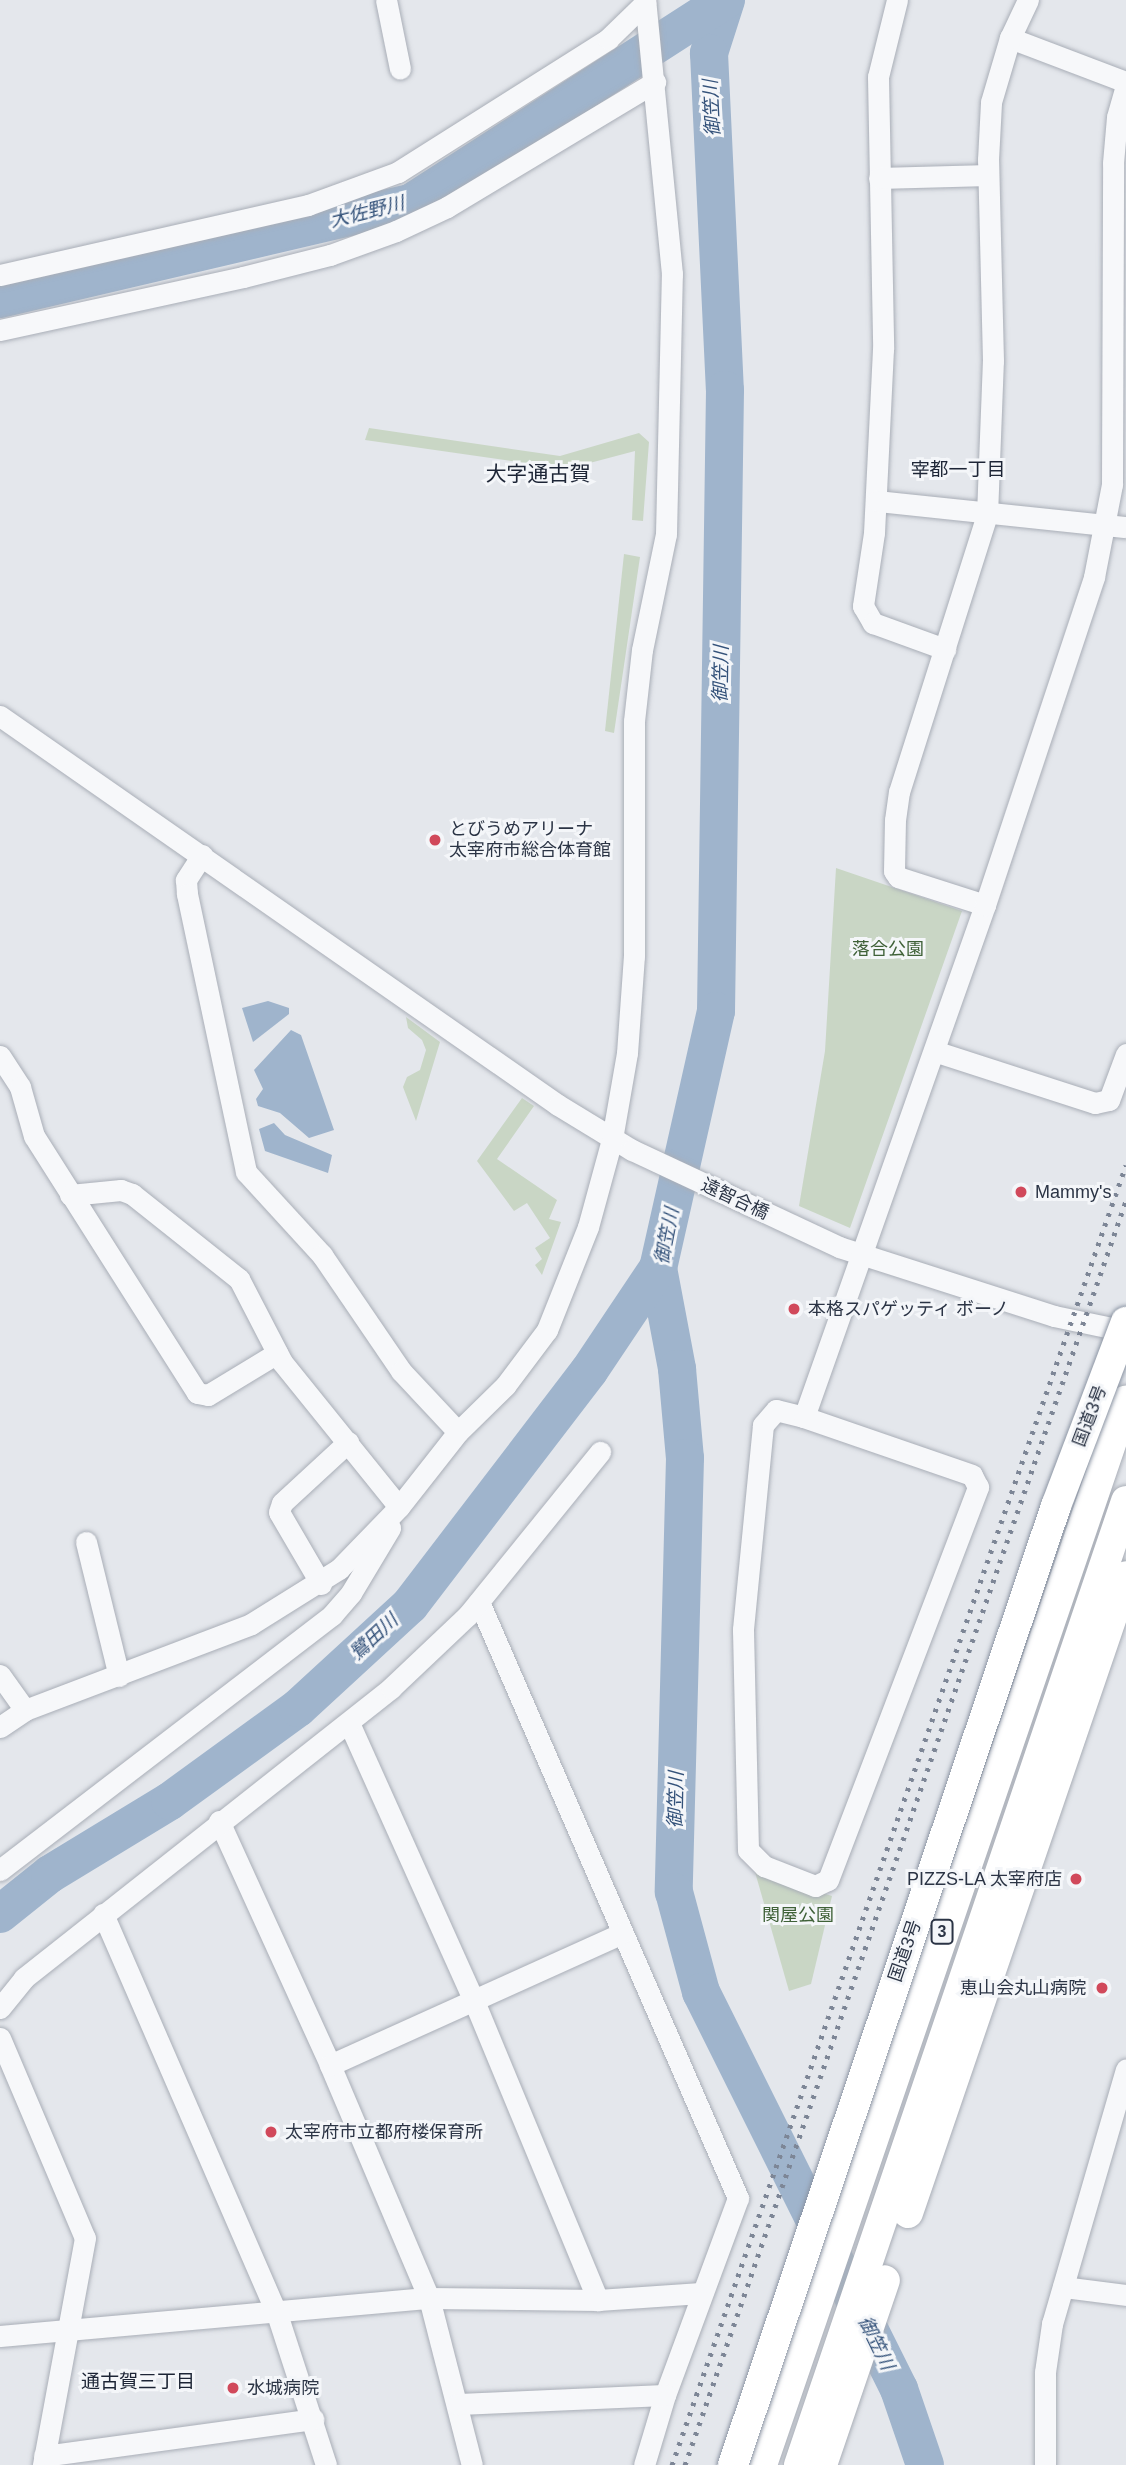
<!DOCTYPE html>
<meta charset="utf-8">
<style>
body{margin:0}
#map{position:relative;width:1126px;height:2465px;overflow:hidden;background:#e4e7ec;font-family:Arial,"Noto Sans JP",sans-serif}
div>[style]{position:absolute}
.green>*{inset:0;background:#c9d6c5}
.water>*{inset:0;background:#9fb4cc}
.river>*{height:38px;margin:-19px;padding:0 19px;transform-origin:19px;border-radius:19px;background:#9fb4cc}
.roads{filter:drop-shadow(0 0 2px #a9aeb7) drop-shadow(0 0 2px #a9aeb7)}
.minor>*{height:21px;margin:-10.5px;padding:0 10.5px;transform-origin:10.5px;border-radius:10.5px;background:#f7f8fa}
.highway>*{height:30px;margin:-15px;padding:0 15px;transform-origin:15px;border-radius:15px;background:#fff}
.rail>*{height:5px;margin-top:-2.5px;transform-origin:0;background:repeating-linear-gradient(90deg,#7d8696 0 3.5px,transparent 0 10.5px)}
.bridges{filter:drop-shadow(0 0 2px #8b94a3) drop-shadow(0 0 2px #8b94a3)}
.highway-bridge>*{height:30px;margin:-15px;padding:0 15px;transform-origin:15px;border-radius:15px;background:#fff}
.dots>*{width:19px;height:19px;translate:-50% -50%;box-sizing:border-box;border:4px solid #f4f6f9;border-radius:50%}
span{translate:-50% -50%;white-space:nowrap;text-align:center;line-height:1.15;-webkit-text-stroke:6px #f4f6f9;paint-order:stroke}
.shield-label span{padding:2px 5px;background:#f4f6f9;border:2px solid;border-radius:5px;-webkit-text-stroke-width:0}
.shield-label{font-size:16px;color:#2b3445;font-weight:700}
.poi-label{font-size:18px;color:#2b3445}
.left{translate:0 -50%;text-align:left}
.right{translate:-100% -50%;text-align:right}
.park-label{font-size:18px;color:#3f6138}
.street-label{font-size:18px;color:#2b3445}
.water-label{font-size:19px;color:#34527a;font-style:italic}
.neighbourhood-label{font-size:19px;color:#1d2536}
.quarter-label{font-size:21px;color:#1d2536}
</style>
<div id="map">
<div class="green">
<div style="clip-path:polygon(369px 428px,560px 456px,639px 433px,649px 442px,643px 521px,632px 520px,635px 451px,567px 469px,365px 440px)"></div>
<div style="clip-path:polygon(624px 554px,640px 557px,614px 733px,605px 731px)"></div>
<div style="clip-path:polygon(836px 868px,962px 911px,850px 1228px,799px 1206px,825px 1051px)"></div>
<div style="clip-path:polygon(406px 1017px,440px 1042px,416px 1121px,403px 1087px,407px 1077px,420px 1070px,426px 1050px,422px 1040px,408px 1028px)"></div>
<div style="clip-path:polygon(522px 1098px,534px 1106px,497px 1159px,557px 1200px,549px 1219px,561px 1222px,542px 1275px,535px 1265px,542px 1259px,535px 1248px,550px 1238px,527px 1203px,514px 1211px,477px 1161px)"></div>
<div style="clip-path:polygon(755px 1872px,832px 1896px,811px 1984px,789px 1991px)"></div>
</div>
<div class="water">
<div style="clip-path:polygon(268px 1001px,289px 1008px,289px 1014px,253px 1042px,242px 1008px)"></div>
<div style="clip-path:polygon(291px 1030px,301px 1035px,334px 1130px,309px 1138px,280px 1113px,258px 1106px,256px 1099px,263px 1089px,254px 1070px)"></div>
<div style="clip-path:polygon(274px 1123px,285px 1135px,332px 1155px,328px 1173px,265px 1151px,259px 1129px)"></div>
</div>
<div class="river">
<div style="left:726px;top:0;width:56px;rotate:107.8deg"></div>
<div style="left:709px;top:53px;width:337px;rotate:87.3deg"></div>
<div style="left:725px;top:390px;width:621px;rotate:90.83deg"></div>
<div style="left:716px;top:1011px;width:263px;rotate:102.7deg"></div>
<div style="left:658px;top:1268px;width:103px;rotate:79.3deg"></div>
<div style="left:677px;top:1369px;width:89px;rotate:84.9deg"></div>
<div style="left:685px;top:1458px;width:434px;rotate:91.5deg"></div>
<div style="left:674px;top:1892px;width:104px;rotate:74.9deg"></div>
<div style="left:701px;top:1992px;width:444px;rotate:63.5deg"></div>
<div style="left:899px;top:2389px;width:80px;rotate:71.1deg"></div>
<div style="left:0;top:299px;width:423px;rotate:-13.2deg"></div>
<div style="left:412px;top:202px;width:373px;rotate:-32.8deg"></div>
<div style="left:0;top:1914px;width:64px;rotate:-38.7deg"></div>
<div style="left:50px;top:1874px;width:140px;rotate:-31.3deg"></div>
<div style="left:170px;top:1801px;width:158px;rotate:-36deg"></div>
<div style="left:298px;top:1708px;width:152px;rotate:-42.6deg"></div>
<div style="left:410px;top:1605px;width:295px;rotate:-52.6deg"></div>
<div style="left:589px;top:1371px;width:124px;rotate:-56.2deg"></div>
</div>
<div class="roads">
<div class="minor">
<div style="left:386px;top:0;width:70px;rotate:78.5deg"></div>
<div style="left:897px;top:0;width:79px;rotate:103.9deg"></div>
<div style="left:878px;top:77px;width:272px;rotate:88.9deg"></div>
<div style="left:883px;top:349px;width:184px;rotate:92.8deg"></div>
<div style="left:874px;top:533px;width:74px;rotate:98.6deg"></div>
<div style="left:863px;top:606px;width:20px;rotate:60deg"></div>
<div style="left:873px;top:623px;width:77px;rotate:19.9deg"></div>
<div style="left:1010px;top:38px;width:124px;rotate:20.8deg"></div>
<div style="left:879px;top:178px;width:109px;rotate:-1.6deg"></div>
<div style="left:0;top:275px;width:316px;rotate:-12.8deg"></div>
<div style="left:308px;top:205px;width:96px;rotate:-20.1deg"></div>
<div style="left:398px;top:172px;width:249px;rotate:-32.3deg"></div>
<div style="left:608px;top:39px;width:52px;rotate:-44.2deg"></div>
<div style="left:0;top:330px;width:249px;rotate:-12.3deg"></div>
<div style="left:243px;top:277px;width:90px;rotate:-14.2deg"></div>
<div style="left:330px;top:255px;width:70px;rotate:-20deg"></div>
<div style="left:396px;top:231px;width:56px;rotate:-25.2deg"></div>
<div style="left:447px;top:207px;width:243px;rotate:-31deg"></div>
<div style="left:877px;top:501px;width:250px;rotate:6deg"></div>
<div style="left:0;top:716px;width:680px;rotate:34.88deg"></div>
<div style="left:558px;top:1105px;width:87px;rotate:31.3deg"></div>
<div style="left:632px;top:1150px;width:229px;rotate:25.1deg"></div>
<div style="left:839px;top:1247px;width:226px;rotate:17.8deg"></div>
<div style="left:1054px;top:1316px;width:74px;rotate:11.8deg"></div>
<div style="left:202px;top:855px;width:30px;rotate:123deg"></div>
<div style="left:186px;top:880px;width:14px;rotate:86deg"></div>
<div style="left:187px;top:894px;width:284px;rotate:78deg"></div>
<div style="left:246px;top:1172px;width:113px;rotate:47.5deg"></div>
<div style="left:322px;top:1255px;width:140px;rotate:55.7deg"></div>
<div style="left:401px;top:1371px;width:83px;rotate:46.9deg"></div>
<div style="left:985px;top:905px;width:91px;rotate:-162.2deg"></div>
<div style="left:898px;top:877px;width:7px;rotate:-124deg"></div>
<div style="left:894px;top:871px;width:51px;rotate:-88.9deg"></div>
<div style="left:895px;top:820px;width:28px;rotate:-82deg"></div>
<div style="left:899px;top:792px;width:291px;rotate:-72.4deg"></div>
<div style="left:987px;top:515px;width:154px;rotate:-87.8deg"></div>
<div style="left:993px;top:361px;width:201px;rotate:-91.4deg"></div>
<div style="left:988px;top:160px;width:58px;rotate:-87deg"></div>
<div style="left:991px;top:102px;width:67px;rotate:-73.5deg"></div>
<div style="left:1010px;top:38px;width:42px;rotate:-64.7deg"></div>
<div style="left:934px;top:1051px;width:169px;rotate:17.9deg"></div>
<div style="left:1095px;top:1103px;width:14px;rotate:-12deg"></div>
<div style="left:1109px;top:1100px;width:49px;rotate:-69.7deg"></div>
<div style="left:0;top:1056px;width:37px;rotate:57deg"></div>
<div style="left:20px;top:1087px;width:51px;rotate:74.1deg"></div>
<div style="left:34px;top:1136px;width:304px;rotate:57.6deg"></div>
<div style="left:197px;top:1393px;width:11px;rotate:10deg"></div>
<div style="left:208px;top:1395px;width:81px;rotate:-31.3deg"></div>
<div style="left:70px;top:1195px;width:51px;rotate:-5.6deg"></div>
<div style="left:121px;top:1190px;width:12px;rotate:20deg"></div>
<div style="left:132px;top:1194px;width:137px;rotate:38.5deg"></div>
<div style="left:239px;top:1279px;width:93px;rotate:62.6deg"></div>
<div style="left:282px;top:1362px;width:186px;rotate:51.1deg"></div>
<div style="left:804px;top:1417px;width:29px;rotate:-166deg"></div>
<div style="left:776px;top:1410px;width:20px;rotate:131deg"></div>
<div style="left:763px;top:1425px;width:206px;rotate:95.6deg"></div>
<div style="left:743px;top:1630px;width:220px;rotate:88.7deg"></div>
<div style="left:748px;top:1850px;width:23px;rotate:45deg"></div>
<div style="left:764px;top:1866px;width:55px;rotate:21.4deg"></div>
<div style="left:815px;top:1886px;width:14px;rotate:-25deg"></div>
<div style="left:828px;top:1880px;width:421px;rotate:-69.1deg"></div>
<div style="left:978px;top:1487px;width:13px;rotate:-117deg"></div>
<div style="left:972px;top:1475px;width:178px;rotate:-161deg"></div>
<div style="left:804px;top:1417px;width:543px;rotate:-70.53deg"></div>
<div style="left:985px;top:905px;width:346px;rotate:-71.6deg"></div>
<div style="left:1094px;top:577px;width:95px;rotate:-79deg"></div>
<div style="left:1112px;top:484px;width:321px;rotate:-89.8deg"></div>
<div style="left:1113px;top:163px;width:46px;rotate:-85deg"></div>
<div style="left:1117px;top:117px;width:32px;rotate:-74deg"></div>
<div style="left:86px;top:1542px;width:138px;rotate:76.2deg"></div>
<div style="left:321px;top:1584px;width:83px;rotate:-120.3deg"></div>
<div style="left:279px;top:1512px;width:9px;rotate:-72deg"></div>
<div style="left:282px;top:1503px;width:90px;rotate:-42.7deg"></div>
<div style="left:479px;top:1602px;width:650px;rotate:66.51deg"></div>
<div style="left:738px;top:2198px;width:210px;rotate:110.3deg"></div>
<div style="left:665px;top:2395px;width:73px;rotate:106.7deg"></div>
<div style="left:0;top:1675px;width:43px;rotate:54.5deg"></div>
<div style="left:349px;top:1723px;width:305px;rotate:65.8deg"></div>
<div style="left:474px;top:2001px;width:324px;rotate:67.5deg"></div>
<div style="left:0;top:1727px;width:30px;rotate:-34deg"></div>
<div style="left:25px;top:1710px;width:242px;rotate:-20.8deg"></div>
<div style="left:251px;top:1624px;width:104px;rotate:-32deg"></div>
<div style="left:339px;top:1569px;width:86px;rotate:-45.9deg"></div>
<div style="left:399px;top:1507px;width:95px;rotate:-51.8deg"></div>
<div style="left:458px;top:1432px;width:66px;rotate:-44.4deg"></div>
<div style="left:505px;top:1386px;width:70px;rotate:-53.1deg"></div>
<div style="left:547px;top:1330px;width:111px;rotate:-68.3deg"></div>
<div style="left:588px;top:1227px;width:91px;rotate:-74.7deg"></div>
<div style="left:612px;top:1139px;width:87px;rotate:-80.1deg"></div>
<div style="left:627px;top:1053px;width:97px;rotate:-85.9deg"></div>
<div style="left:634px;top:956px;width:235px;rotate:-90deg"></div>
<div style="left:634px;top:721px;width:71px;rotate:-83.6deg"></div>
<div style="left:642px;top:650px;width:118px;rotate:-78.3deg"></div>
<div style="left:666px;top:534px;width:260px;rotate:-88.7deg"></div>
<div style="left:672px;top:274px;width:275px;rotate:-95.6deg"></div>
<div style="left:219px;top:1821px;width:268px;rotate:65.5deg"></div>
<div style="left:330px;top:2065px;width:253px;rotate:67deg"></div>
<div style="left:429px;top:2298px;width:172px;rotate:75.6deg"></div>
<div style="left:0;top:1870px;width:419px;rotate:-37.5deg"></div>
<div style="left:332px;top:1615px;width:29px;rotate:-49deg"></div>
<div style="left:351px;top:1593px;width:76px;rotate:-59deg"></div>
<div style="left:103px;top:1914px;width:436px;rotate:66.5deg"></div>
<div style="left:277px;top:2314px;width:159px;rotate:72deg"></div>
<div style="left:0;top:2008px;width:38px;rotate:-51deg"></div>
<div style="left:24px;top:1978px;width:468px;rotate:-38.3deg"></div>
<div style="left:391px;top:1688px;width:106px;rotate:-43.5deg"></div>
<div style="left:468px;top:1615px;width:210px;rotate:-51deg"></div>
<div style="left:0;top:2038px;width:217px;rotate:67deg"></div>
<div style="left:85px;top:2238px;width:231px;rotate:100.5deg"></div>
<div style="left:330px;top:2065px;width:321px;rotate:-24.3deg"></div>
<div style="left:1063px;top:2287px;width:64px;rotate:7.2deg"></div>
<div style="left:0;top:2336px;width:431px;rotate:-5.1deg"></div>
<div style="left:429px;top:2298px;width:169px;rotate:0.7deg"></div>
<div style="left:598px;top:2300px;width:103px;rotate:-3.9deg"></div>
<div style="left:458px;top:2404px;width:207px;rotate:-2.5deg"></div>
<div style="left:44px;top:2456px;width:272px;rotate:-7.8deg"></div>
<div style="left:1045px;top:2465px;width:93px;rotate:-90deg"></div>
<div style="left:1045px;top:2372px;width:49px;rotate:-81.7deg"></div>
<div style="left:1052px;top:2324px;width:265px;rotate:-73.8deg"></div>
</div>
<div class="highway">
<div style="left:908px;top:2213px;width:673px;rotate:-71.11deg"></div>
<div style="left:762px;top:2465px;width:1125px;rotate:-71.13deg"></div>
<div style="left:799px;top:2465px;width:1018px;rotate:-71.26deg"></div>
<div style="left:822px;top:2465px;width:195px;rotate:-71.2deg"></div>
</div>
</div>
<div class="rail">
<div style="left:672px;top:2465px;width:1377px;rotate:-70.75deg"></div>
<div style="left:685px;top:2465px;width:1339px;rotate:-70.77deg"></div>
</div>
<div class="bridges">
<div class="highway-bridge">
<div style="left:733px;top:2465px;width:1012px;rotate:-71.39deg"></div>
<div style="left:1056px;top:1506px;width:197px;rotate:-69.2deg"></div>
</div>
</div>
<div class="dots">
<div style="left:435px;top:840px;background:#d1495b"></div>
<div style="left:1021px;top:1192px;background:#d1495b"></div>
<div style="left:794px;top:1309px;background:#d1495b"></div>
<div style="left:1076px;top:1879px;background:#d1495b"></div>
<div style="left:1102px;top:1988px;background:#d1495b"></div>
<div style="left:271px;top:2132px;background:#d1495b"></div>
<div style="left:233px;top:2388px;background:#d1495b"></div>
</div>
<div class="shield-label">
<span style="left:942px;top:1932px">3</span>
</div>
<div class="poi-label">
<span class="left" style="left:449px;top:840px">とびうめアリーナ<br>太宰府市総合体育館</span>
<span class="left" style="left:1035px;top:1192px">Mammy's</span>
<span class="left" style="left:808px;top:1309px">本格スパゲッティ ボーノ</span>
<span class="right" style="left:1062px;top:1879px">PIZZS-LA 太宰府店</span>
<span class="right" style="left:1086px;top:1988px">恵山会丸山病院</span>
<span class="left" style="left:285px;top:2132px">太宰府市立都府楼保育所</span>
<span class="left" style="left:247px;top:2388px">水城病院</span>
</div>
<div class="park-label">
<span style="left:888px;top:949px">落合公園</span>
<span style="left:798px;top:1915px">関屋公園</span>
</div>
<div class="street-label">
<span style="left:735px;top:1199px;rotate:25deg">遠智合橋</span>
<span style="left:1090px;top:1416px;rotate:-69deg">国道3号</span>
<span style="left:905px;top:1951px;rotate:-71deg">国道3号</span>
</div>
<div class="water-label">
<span style="left:712px;top:108px;rotate:-93deg">御笠川</span>
<span style="left:367px;top:212px;rotate:-14deg">大佐野川</span>
<span style="left:721px;top:674px;rotate:-89deg">御笠川</span>
<span style="left:667px;top:1236px;rotate:-79deg">御笠川</span>
<span style="left:374px;top:1637px;rotate:-43deg">鷺田川</span>
<span style="left:676px;top:1800px;rotate:-89deg">御笠川</span>
<span style="left:876px;top:2343px;rotate:64deg">御笠川</span>
</div>
<div class="neighbourhood-label">
<span style="left:958px;top:470px">宰都一丁目</span>
<span style="left:138px;top:2382px">通古賀三丁目</span>
</div>
<div class="quarter-label">
<span style="left:538px;top:474px">大字通古賀</span>
</div>
</div>
